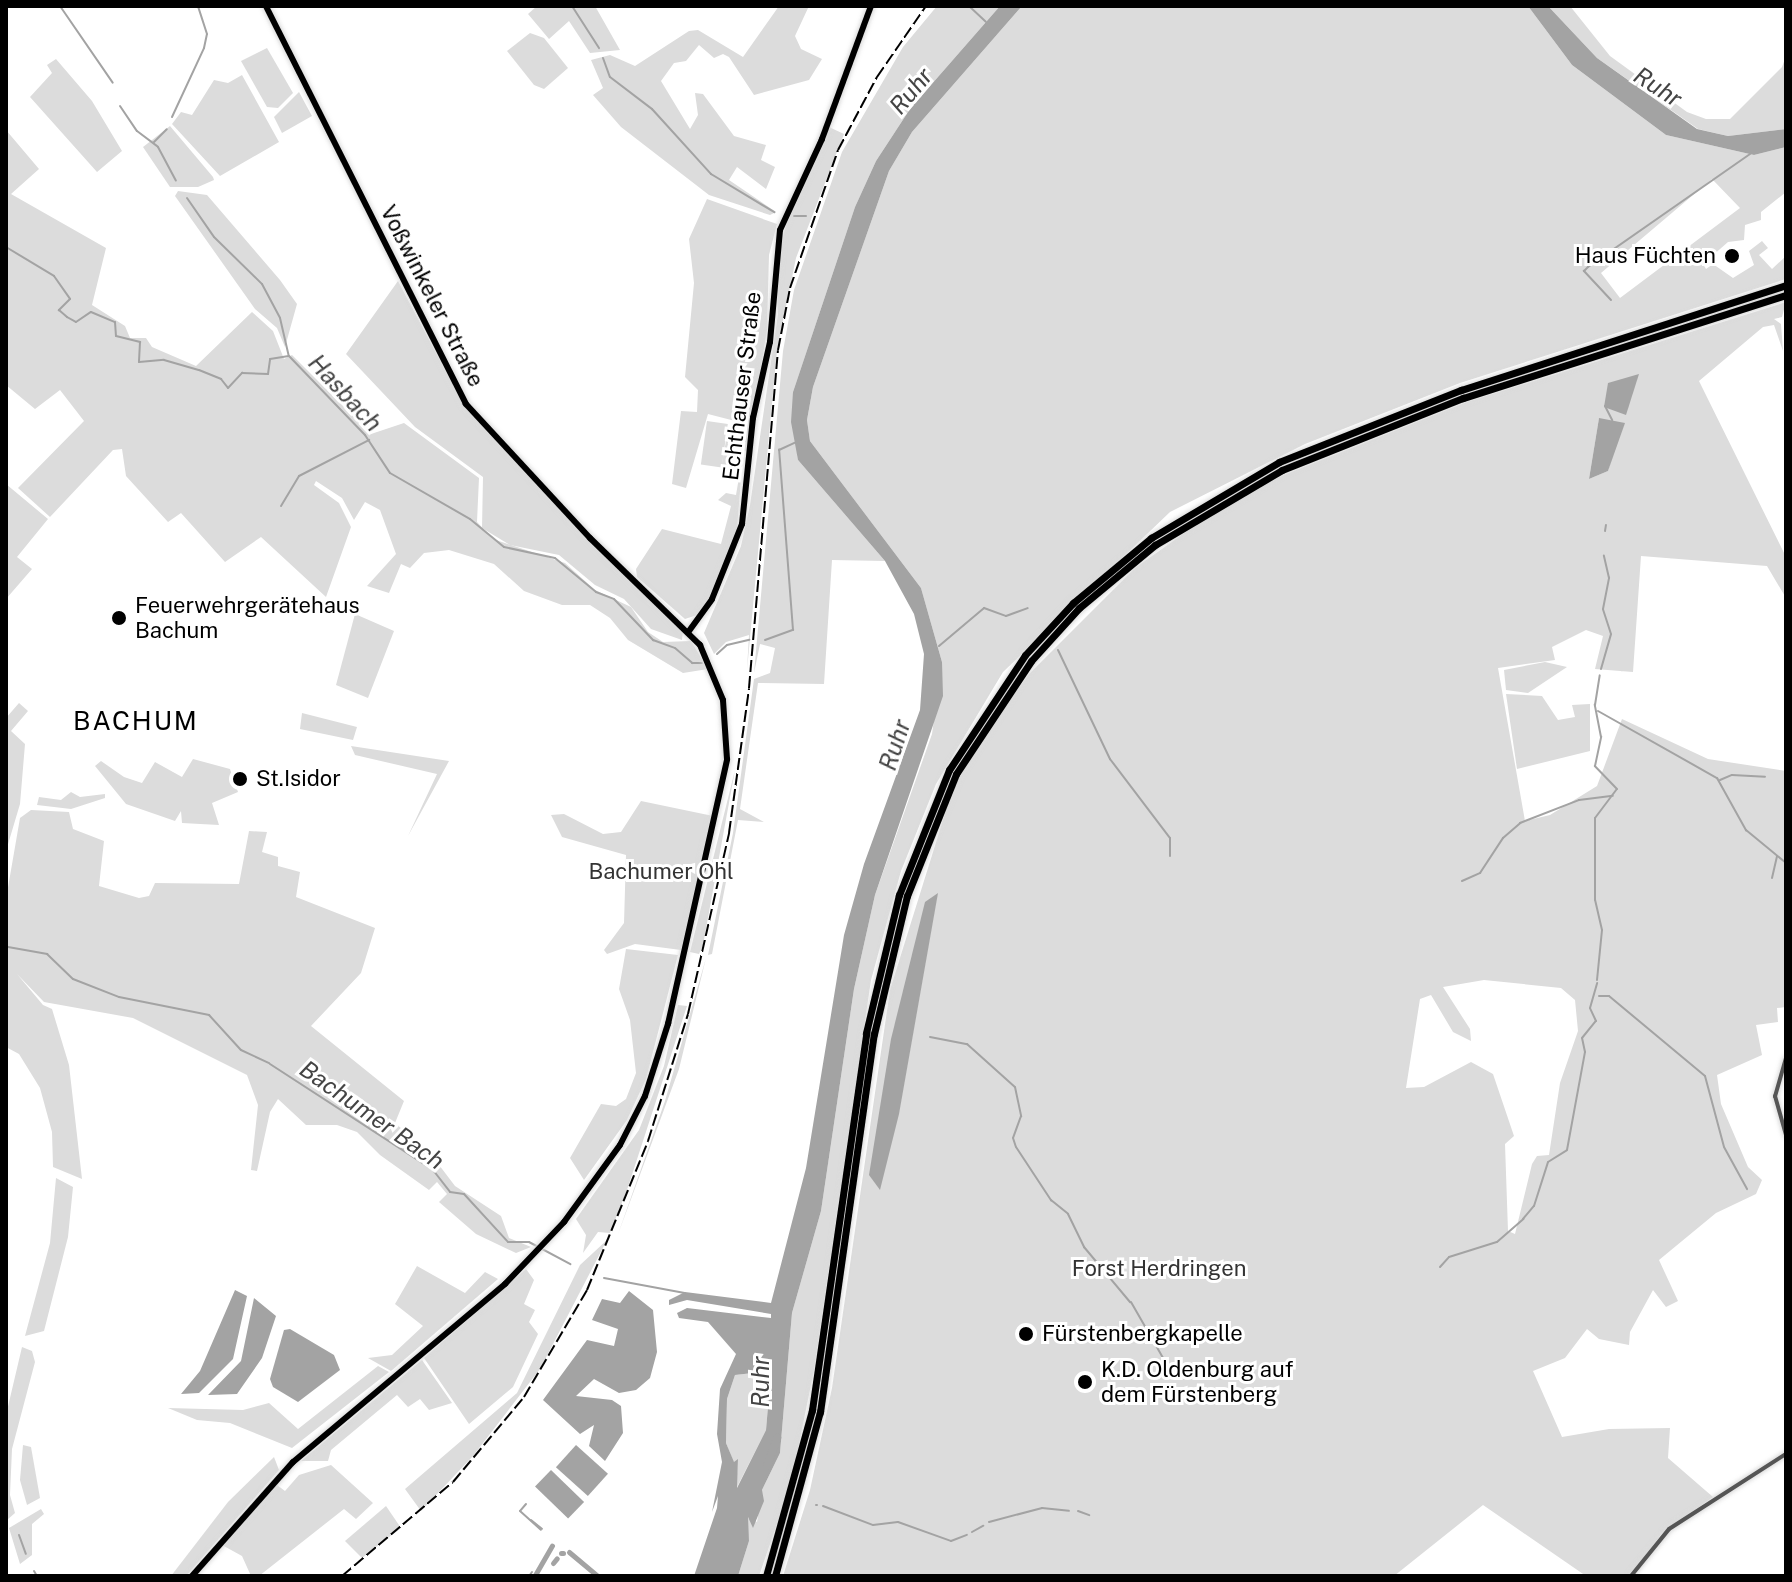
<!DOCTYPE html>
<meta charset="utf-8">
<style>
body{margin:0}
#map{position:relative;width:1792px;height:1582px;overflow:hidden;background:#fff;font-family:"Public Sans",sans-serif}
div>[style]{position:absolute}
.green>*{inset:0;background:#dcdcdc;transform-origin:0 0}
.water>*{inset:0;background:#a3a3a3;transform-origin:0 0}
.stream>*{height:2px;margin:-1px;padding:0 1px;transform-origin:1px;border-radius:1px;background:#a3a3a3}
.canal>*{height:5px;margin:-2.5px;padding:0 2.5px;transform-origin:2.5px;border-radius:2.5px;background:#a3a3a3}
.river>*{height:8px;margin:-4px;padding:0 4px;transform-origin:4px;border-radius:4px;background:#a3a3a3}
.roads{filter:drop-shadow(0 0 2px #dbdbdb) drop-shadow(0 0 2px #dbdbdb)}
.minor>*{height:4px;margin:-2px;padding:0 2px;transform-origin:2px;border-radius:2px;background:#555}
.major>*{height:6px;margin:-3px;padding:0 3px;transform-origin:3px;border-radius:3px;background:#000}
.highway>*{height:7px;margin:-3.5px;padding:0 3.5px;transform-origin:3.5px;border-radius:3.5px;background:#000}
.rail>*{height:2px;margin-top:-1px;transform-origin:0;background:repeating-linear-gradient(90deg,#000 0 12px,transparent 0 16px)}
.dots>*{width:22px;height:22px;translate:-50% -50%;box-sizing:border-box;border:4px solid #fff;border-radius:50%}
span{translate:-50% -50%;white-space:nowrap;text-align:center;line-height:1.15;-webkit-text-stroke:6px #fff;paint-order:stroke}
.poi-label{font-size:22px;color:#000}
.right{translate:-100% -50%;text-align:right}
.left{translate:0 -50%;text-align:left}
.street-label{font-size:22px;color:#000}
.park-label{font-size:22px;color:#333}
.water-label{font-size:24px;color:#444;font-style:italic}
.quarter-label{font-size:26px;color:#000;letter-spacing:2px}
.frame{position:absolute;inset:0;border:8px solid #000;pointer-events:none}
</style>
<div id="map">
<div class="green">
<div style="clip-path:polygon(537px 6px,595px 6px,620px 50px,590px 53px,569px 21px,549px 39px,528px 14px)"></div>
<div style="clip-path:polygon(779px 6px,809px 6px,795px 36px,801px 49px,822px 59px,809px 80px,754px 95px,729px 57px,723px 54px,714px 58px,699px 45px,686px 61px,674px 63px,661px 81px,690px 129px,698px 115px,695px 93px,703px 94px,734px 136px,766px 145px,761px 160px,775px 167px,766px 189px,737px 167px,729px 180px,776px 212px,770px 215px,709px 195px,621px 127px,593px 95px,603px 88px,591px 60px,610px 55px,635px 66px,689px 31px,698px 30px,743px 57px)"></div>
<div style="clip-path:polygon(937px 6px,1000px 6px,910px 109px,876px 161px,855px 207px,793px 392px,798px 460px,885px 561px,832px 560px,824px 684px,758px 683px,740px 809px,764px 822px,738px 820px,712px 954px,708px 955px,733px 833px,754px 679px,770px 673px,775px 648px,760px 644px,754px 673px,783px 351px,794px 290px,842px 152px,903px 47px)"></div>
<div style="clip-path:polygon(evenodd,1022px 6px,1528px 6px,1572px 65px,1666px 135px,1754px 155px,1786px 147px,1786px 192px,1761px 212px,1761px 220px,1745px 225px,1744px 240px,1728px 242px,1703px 264px,1706px 269px,1713px 264px,1733px 278px,1754px 265px,1749px 251px,1762px 241px,1768px 248px,1759px 255px,1772px 269px,1786px 256px,1786px 279px,1460px 383px,1305px 444px,1170px 512px,1003px 672px,936px 784px,901px 871px,871px 980px,814px 1370px,791px 1483px,759px 1576px,738px 1576px,749px 1541px,746px 1527px,753px 1501px,749px 1517px,757px 1522px,762px 1490px,780px 1453px,792px 1313px,821px 1211px,854px 989px,875px 895px,932px 734px,942px 662px,921px 588px,810px 441px,807px 420px,813px 387px,889px 171px,912px 132px,1022px 6px,1712px 179px,1740px 208px,1620px 298px,1601px 273px,1712px 179px)"></div>
<div style="clip-path:polygon(1548px 6px,1570px 6px,1610px 56px,1687px 112px,1706px 119px,1730px 119px,1782px 67px,1786px 56px,1786px 129px,1728px 136px,1698px 129px,1597px 58px)"></div>
<div style="clip-path:polygon(530px 33px,544px 38px,568px 68px,544px 89px,534px 85px,507px 51px)"></div>
<div style="clip-path:polygon(267px 48px,293px 93px,278px 108px,267px 107px,241px 61px)"></div>
<div style="clip-path:polygon(56px 59px,92px 101px,122px 151px,97px 172px,30px 97px,52px 73px,47px 65px)"></div>
<div style="clip-path:polygon(242px 75px,279px 142px,220px 176px,172px 124px,181px 112px,192px 115px,214px 80px,228px 83px)"></div>
<div style="clip-path:polygon(299px 92px,312px 116px,282px 133px,274px 117px)"></div>
<div style="clip-path:polygon(170px 126px,213px 177px,214px 180px,198px 187px,170px 187px,143px 147px)"></div>
<div style="clip-path:polygon(829px 127px,844px 134px,796px 258px,777px 350px,747px 670px,749px 635px,726px 642px,714px 654px,704px 633px,741px 546px,750px 505px,778px 314px,776px 265px,787px 221px)"></div>
<div style="clip-path:polygon(6px 130px,39px 169px,11px 194px,106px 248px,92px 305px,125px 326px,130px 338px,146px 338px,152px 347px,196px 366px,252px 312px,273px 331px,284px 359px,292px 355px,371px 434px,404px 423px,479px 478px,477px 522px,493px 539px,565px 563px,595px 590px,631px 607px,648px 632px,663px 642px,691px 641px,708px 669px,683px 673px,628px 640px,610px 618px,590px 605px,562px 605px,524px 591px,494px 564px,449px 550px,424px 553px,410px 568px,401px 564px,389px 593px,367px 586px,396px 554px,380px 510px,365px 502px,354px 520px,342px 498px,316px 481px,314px 485px,339px 503px,351px 527px,326px 597px,261px 537px,225px 562px,181px 513px,168px 522px,126px 476px,122px 449px,113px 450px,50px 517px,18px 488px,84px 421px,60px 390px,35px 409px,6px 385px)"></div>
<div style="clip-path:polygon(178px 191px,207px 195px,280px 280px,297px 304px,285px 347px,277px 328px,255px 309px,175px 196px)"></div>
<div style="clip-path:polygon(707px 199px,777px 224px,769px 255px,767px 330px,747px 451px,731px 451px,725px 474px,720px 474px,728px 430px,739px 422px,708px 414px,686px 488px,672px 484px,681px 411px,697px 412px,698px 390px,685px 377px,694px 283px,689px 239px)"></div>
<div style="clip-path:polygon(398px 281px,464px 406px,683px 631px,682px 640px,651px 629px,624px 599px,595px 585px,559px 555px,510px 545px,482px 528px,483px 477px,415px 427px,346px 354px)"></div>
<div style="clip-path:polygon(evenodd,1786px 302px,1782px 317px,1774px 319px,1781px 324px,1783px 351px,1774px 325px,1763px 327px,1699px 381px,1786px 557px,1786px 598px,1767px 566px,1641px 556px,1633px 672px,1595px 669px,1603px 636px,1586px 630px,1552px 647px,1555px 660px,1498px 668px,1525px 821px,1550px 815px,1597px 786px,1622px 719px,1708px 759px,1786px 771px,1786px 1007px,1777px 1008px,1778px 1022px,1756px 1025px,1762px 1055px,1717px 1075px,1721px 1104px,1748px 1167px,1762px 1180px,1756px 1194px,1716px 1213px,1659px 1260px,1678px 1301px,1666px 1307px,1653px 1290px,1630px 1332px,1629px 1345px,1599px 1339px,1587px 1329px,1565px 1358px,1533px 1371px,1562px 1437px,1609px 1429px,1670px 1428px,1668px 1458px,1713px 1497px,1662px 1533px,1631px 1576px,1586px 1576px,1483px 1505px,1394px 1576px,783px 1576px,810px 1490px,832px 1388px,890px 990px,952px 791px,983px 736px,1029px 674px,1135px 568px,1224px 505px,1284px 475px,1467px 402px,1786px 302px,1599px 418px,1613px 453px,1608px 471px,1589px 479px,1599px 418px,1786px 302px,1484px 980px,1561px 988px,1575px 1000px,1578px 1031px,1560px 1083px,1549px 1155px,1537px 1156px,1532px 1164px,1515px 1234px,1508px 1231px,1505px 1144px,1514px 1136px,1493px 1074px,1471px 1062px,1424px 1087px,1406px 1088px,1420px 999px,1431px 995px,1453px 1032px,1471px 1041px,1470px 1029px,1443px 987px,1484px 980px)"></div>
<div style="left:707px;top:421px;width:21px;height:44px;rotate:8deg"></div>
<div style="clip-path:polygon(743px 454px,736px 541px,711px 596px,697px 615px,685px 619px,637px 577px,636px 569px,662px 529px,721px 544px,731px 506px,718px 500px,726px 493px,736px 495px)"></div>
<div style="clip-path:polygon(6px 484px,48px 519px,17px 557px,32px 569px,6px 599px)"></div>
<div style="clip-path:polygon(355px 614px,394px 631px,368px 698px,336px 685px)"></div>
<div style="clip-path:polygon(1545px 662px,1567px 667px,1528px 693px,1506px 690px,1504px 670px)"></div>
<div style="clip-path:polygon(1506px 694px,1542px 696px,1558px 720px,1575px 717px,1572px 705px,1590px 704px,1590px 751px,1517px 769px)"></div>
<div style="clip-path:polygon(19px 703px,28px 711px,11px 731px,25px 744px,20px 804px,6px 851px,6px 718px)"></div>
<div style="clip-path:polygon(302px 713px,357px 727px,353px 740px,300px 729px)"></div>
<div style="clip-path:polygon(351px 746px,449px 761px,408px 836px,437px 774px,355px 755px)"></div>
<div style="clip-path:polygon(193px 759px,230px 769px,238px 792px,212px 803px,219px 825px,182px 823px,181px 811px,175px 821px,126px 804px,95px 766px,101px 761px,124px 777px,142px 783px,155px 762px,182px 777px)"></div>
<div style="clip-path:polygon(735px 770px,703px 945px,699px 954px,690px 952px)"></div>
<div style="clip-path:polygon(71px 792px,80px 797px,105px 794px,105px 798px,71px 809px,37px 805px,39px 797px,61px 800px)"></div>
<div style="clip-path:polygon(641px 801px,713px 816px,681px 950px,635px 944px,607px 954px,604px 950px,624px 923px,626px 855px,562px 837px,551px 815px,564px 814px,603px 834px,621px 832px)"></div>
<div style="clip-path:polygon(31px 810px,69px 812px,73px 829px,104px 841px,99px 886px,139px 898px,149px 896px,155px 883px,239px 884px,249px 831px,267px 832px,262px 852px,278px 857px,278px 866px,300px 872px,296px 897px,375px 928px,361px 973px,311px 1026px,404px 1101px,395px 1123px,430px 1153px,455px 1186px,501px 1216px,509px 1238px,531px 1247px,516px 1253px,476px 1234px,439px 1202px,447px 1194px,437px 1182px,429px 1190px,380px 1155px,357px 1132px,337px 1125px,306px 1125px,278px 1099px,270px 1112px,257px 1171px,251px 1170px,258px 1105px,247px 1075px,133px 1018px,44px 1002px,17px 974px,43px 1005px,52px 1009px,69px 1065px,82px 1179px,53px 1167px,52px 1132px,40px 1088px,19px 1054px,6px 1047px,6px 899px,20px 818px)"></div>
<div style="clip-path:polygon(626px 949px,678px 955px,646px 1079px,627px 1120px,584px 1180px,570px 1158px,601px 1104px,616px 1106px,626px 1099px,636px 1073px,630px 1020px,619px 989px)"></div>
<div style="clip-path:polygon(706px 958px,679px 1069px,617px 1237px,665px 1101px)"></div>
<div style="clip-path:polygon(678px 1005px,687px 1006px,628px 1187px,610px 1233px,598px 1232px,583px 1253px,586px 1235px,576px 1219px,639px 1130px,664px 1066px)"></div>
<div style="clip-path:polygon(56px 1178px,73px 1187px,68px 1237px,44px 1331px,25px 1336px,50px 1243px)"></div>
<div style="clip-path:polygon(607px 1240px,540px 1369px,473px 1456px,421px 1511px,405px 1489px,517px 1393px,580px 1265px)"></div>
<div style="clip-path:polygon(417px 1266px,465px 1293px,485px 1272px,498px 1279px,391px 1371px,368px 1358px,392px 1355px,423px 1326px,395px 1304px)"></div>
<div style="clip-path:polygon(526px 1269px,534px 1280px,524px 1304px,535px 1310px,529px 1322px,538px 1334px,513px 1387px,469px 1424px,424px 1358px)"></div>
<div style="clip-path:polygon(22px 1347px,32px 1351px,35px 1362px,12px 1449px,10px 1495px,15px 1513px,7px 1520px,6px 1415px)"></div>
<div style="clip-path:polygon(422px 1360px,452px 1403px,429px 1410px,420px 1399px,408px 1407px,397px 1395px,331px 1450px,328px 1461px,301px 1461px)"></div>
<div style="clip-path:polygon(378px 1366px,389px 1372px,292px 1448px,230px 1423px,197px 1420px,168px 1408px,243px 1410px,269px 1403px,298px 1429px)"></div>
<div style="clip-path:polygon(771px 1371px,766px 1430px,736px 1489px,738px 1460px,734px 1463px,726px 1443px,727px 1399px,735px 1375px)"></div>
<div style="clip-path:polygon(23px 1445px,31px 1447px,40px 1498px,27px 1505px,20px 1480px)"></div>
<div style="clip-path:polygon(274px 1457px,279px 1470px,186px 1576px,171px 1576px,228px 1502px)"></div>
<div style="clip-path:polygon(331px 1465px,373px 1503px,356px 1519px,344px 1509px,259px 1576px,251px 1576px,242px 1556px,222px 1545px,277px 1485px,285px 1491px,299px 1475px)"></div>
<div style="clip-path:polygon(386px 1506px,401px 1528px,362px 1558px,345px 1541px)"></div>
<div style="clip-path:polygon(41px 1509px,44px 1514px,32px 1524px,32px 1555px,20px 1564px,9px 1528px)"></div>
</div>
<div class="water">
<div style="clip-path:polygon(evenodd,1000px 6px,1022px 6px,912px 132px,889px 171px,813px 387px,807px 420px,810px 441px,921px 588px,942px 662px,943px 696px,875px 895px,854px 989px,821px 1211px,792px 1313px,780px 1453px,762px 1490px,764px 1501px,753px 1528px,748px 1517px,749px 1541px,738px 1576px,694px 1576px,717px 1508px,718px 1496px,712px 1512px,722px 1462px,717px 1434px,720px 1389px,736px 1354px,708px 1322px,679px 1318px,677px 1313px,687px 1308px,771px 1318px,771px 1314px,687px 1300px,669px 1305px,669px 1300px,685px 1292px,771px 1303px,806px 1168px,844px 935px,864px 864px,920px 710px,924px 654px,914px 614px,885px 561px,798px 460px,791px 422px,793px 392px,855px 207px,876px 161px,910px 109px,1000px 6px,771px 1371px,766px 1430px,737px 1488px,738px 1459px,734px 1462px,726px 1443px,727px 1399px,735px 1375px,771px 1371px)"></div>
<div style="clip-path:polygon(1528px 6px,1548px 6px,1597px 58px,1697px 129px,1728px 136px,1786px 129px,1786px 147px,1754px 155px,1666px 135px,1572px 65px)"></div>
<div style="clip-path:polygon(1639px 374px,1626px 415px,1604px 407px,1608px 383px)"></div>
<div style="clip-path:polygon(1599px 418px,1625px 423px,1608px 471px,1589px 479px)"></div>
<div style="clip-path:polygon(938px 893px,899px 1114px,880px 1190px,869px 1175px,891px 1039px,925px 902px)"></div>
<div style="clip-path:polygon(235px 1290px,247px 1296px,233px 1359px,199px 1393px,181px 1394px,200px 1371px)"></div>
<div style="clip-path:polygon(629px 1291px,653px 1310px,657px 1352px,650px 1378px,636px 1390px,619px 1393px,594px 1379px,576px 1396px,612px 1400px,621px 1406px,623px 1433px,605px 1461px,589px 1446px,594px 1425px,580px 1434px,543px 1400px,587px 1340px,614px 1346px,618px 1329px,592px 1320px,602px 1299px,620px 1303px)"></div>
<div style="clip-path:polygon(254px 1298px,276px 1316px,262px 1358px,237px 1394px,208px 1395px,241px 1361px)"></div>
<div style="clip-path:polygon(290px 1329px,334px 1355px,340px 1370px,298px 1402px,273px 1387px,270px 1379px,284px 1330px)"></div>
<div style="left:576px;top:1445px;width:43px;height:30px;rotate:42deg"></div>
<div style="left:551px;top:1470px;width:46px;height:23px;rotate:44deg"></div>
</div>
<div class="stream">
<div style="left:60px;top:6px;width:93px;rotate:55.5deg"></div>
<div style="left:572px;top:6px;width:50px;rotate:57.3deg"></div>
<div style="left:969px;top:6px;width:23px;rotate:43deg"></div>
<div style="left:603px;top:58px;width:20px;rotate:70deg"></div>
<div style="left:610px;top:77px;width:53px;rotate:37.3deg"></div>
<div style="left:652px;top:109px;width:88px;rotate:47.8deg"></div>
<div style="left:711px;top:174px;width:74px;rotate:31.1deg"></div>
<div style="left:120px;top:106px;width:30px;rotate:56deg"></div>
<div style="left:137px;top:131px;width:26px;rotate:37deg"></div>
<div style="left:158px;top:147px;width:38px;rotate:62deg"></div>
<div style="left:172px;top:117px;width:76px;rotate:-65.1deg"></div>
<div style="left:204px;top:48px;width:14px;rotate:-78deg"></div>
<div style="left:207px;top:34px;width:29px;rotate:-108deg"></div>
<div style="left:154px;top:142px;width:18px;rotate:-45deg"></div>
<div style="left:187px;top:198px;width:47px;rotate:55.3deg"></div>
<div style="left:214px;top:237px;width:67px;rotate:44.4deg"></div>
<div style="left:262px;top:284px;width:38px;rotate:62deg"></div>
<div style="left:280px;top:318px;width:39px;rotate:77deg"></div>
<div style="left:289px;top:356px;width:110px;rotate:46.1deg"></div>
<div style="left:365px;top:435px;width:45px;rotate:56.7deg"></div>
<div style="left:390px;top:473px;width:92px;rotate:29.9deg"></div>
<div style="left:470px;top:519px;width:44px;rotate:39.5deg"></div>
<div style="left:504px;top:547px;width:52px;rotate:12.2deg"></div>
<div style="left:555px;top:558px;width:53px;rotate:39.7deg"></div>
<div style="left:596px;top:592px;width:19px;rotate:21deg"></div>
<div style="left:614px;top:599px;width:57px;rotate:46.4deg"></div>
<div style="left:653px;top:640px;width:23px;rotate:20deg"></div>
<div style="left:675px;top:648px;width:23px;rotate:41deg"></div>
<div style="left:692px;top:663px;width:10px"></div>
<div style="left:794px;top:216px;width:12px"></div>
<div style="left:6px;top:247px;width:56px;rotate:31.1deg"></div>
<div style="left:54px;top:276px;width:28px;rotate:55deg"></div>
<div style="left:70px;top:299px;width:16px;rotate:135deg"></div>
<div style="left:59px;top:310px;width:11px;rotate:41deg"></div>
<div style="left:67px;top:317px;width:10px;rotate:29deg"></div>
<div style="left:76px;top:322px;width:18px;rotate:-34deg"></div>
<div style="left:91px;top:312px;width:26px;rotate:23deg"></div>
<div style="left:115px;top:322px;width:14px;rotate:86deg"></div>
<div style="left:116px;top:336px;width:25px;rotate:14deg"></div>
<div style="left:140px;top:342px;width:20px;rotate:93deg"></div>
<div style="left:139px;top:362px;width:25px;rotate:-5deg"></div>
<div style="left:164px;top:360px;width:36px;rotate:16deg"></div>
<div style="left:199px;top:370px;width:24px;rotate:22deg"></div>
<div style="left:221px;top:379px;width:11px;rotate:52deg"></div>
<div style="left:228px;top:388px;width:21px;rotate:-47deg"></div>
<div style="left:242px;top:373px;width:26px;rotate:2deg"></div>
<div style="left:268px;top:374px;width:15px;rotate:-82deg"></div>
<div style="left:270px;top:359px;width:19px;rotate:-9deg"></div>
<div style="left:1611px;top:300px;width:40px;rotate:-133deg"></div>
<div style="left:1584px;top:271px;width:6px;rotate:-45deg"></div>
<div style="left:1588px;top:267px;width:198px;rotate:-34.9deg"></div>
<div style="left:1605px;top:406px;width:16px;rotate:63deg"></div>
<div style="left:281px;top:506px;width:35px;rotate:-59deg"></div>
<div style="left:299px;top:476px;width:79px;rotate:-27.2deg"></div>
<div style="left:1605px;top:531px;width:6px;rotate:-81deg"></div>
<div style="left:765px;top:640px;width:30px;rotate:-20deg"></div>
<div style="left:793px;top:630px;width:181px;rotate:-94.4deg"></div>
<div style="left:779px;top:450px;width:17px;rotate:-25deg"></div>
<div style="left:939px;top:646px;width:59px;rotate:-40.2deg"></div>
<div style="left:984px;top:608px;width:23px;rotate:20deg"></div>
<div style="left:1006px;top:616px;width:23px;rotate:-20deg"></div>
<div style="left:1058px;top:650px;width:121px;rotate:64.5deg"></div>
<div style="left:1110px;top:759px;width:99px;rotate:52.8deg"></div>
<div style="left:1170px;top:838px;width:18px;rotate:90deg"></div>
<div style="left:717px;top:654px;width:13px;rotate:-42deg"></div>
<div style="left:727px;top:645px;width:23px;rotate:-13deg"></div>
<div style="left:1601px;top:669px;width:36px;rotate:-74deg"></div>
<div style="left:1611px;top:634px;width:26px;rotate:-108deg"></div>
<div style="left:1603px;top:609px;width:32px;rotate:-79deg"></div>
<div style="left:1609px;top:578px;width:23px;rotate:-103deg"></div>
<div style="left:1598px;top:711px;width:137px;rotate:29.4deg"></div>
<div style="left:1717px;top:778px;width:60px;rotate:60.9deg"></div>
<div style="left:1746px;top:830px;width:52px;rotate:39.5deg"></div>
<div style="left:1720px;top:780px;width:13px;rotate:-23deg"></div>
<div style="left:1732px;top:775px;width:33px;rotate:3deg"></div>
<div style="left:1772px;top:878px;width:22px;rotate:-77deg"></div>
<div style="left:1462px;top:881px;width:20px;rotate:-24deg"></div>
<div style="left:1480px;top:873px;width:42px;rotate:-56.7deg"></div>
<div style="left:1503px;top:838px;width:23px;rotate:-41deg"></div>
<div style="left:1520px;top:823px;width:63px;rotate:-21.3deg"></div>
<div style="left:1579px;top:800px;width:34px;rotate:-7deg"></div>
<div style="left:8px;top:947px;width:40px;rotate:10deg"></div>
<div style="left:47px;top:954px;width:36px;rotate:44deg"></div>
<div style="left:73px;top:979px;width:49px;rotate:21.4deg"></div>
<div style="left:119px;top:997px;width:92px;rotate:11.3deg"></div>
<div style="left:209px;top:1015px;width:47px;rotate:47.6deg"></div>
<div style="left:241px;top:1050px;width:31px;rotate:25deg"></div>
<div style="left:1597px;top:980px;width:50px;rotate:-84.3deg"></div>
<div style="left:1602px;top:930px;width:31px;rotate:-103deg"></div>
<div style="left:1595px;top:900px;width:82px;rotate:-90deg"></div>
<div style="left:1595px;top:818px;width:36px;rotate:-53deg"></div>
<div style="left:1617px;top:789px;width:32px;rotate:-134deg"></div>
<div style="left:1595px;top:766px;width:30px;rotate:-78deg"></div>
<div style="left:1601px;top:737px;width:33px;rotate:-101deg"></div>
<div style="left:1595px;top:705px;width:30px;rotate:-81deg"></div>
<div style="left:1599px;top:996px;width:10px"></div>
<div style="left:1609px;top:996px;width:125px;rotate:39.8deg"></div>
<div style="left:1705px;top:1076px;width:73px;rotate:75deg"></div>
<div style="left:1724px;top:1147px;width:48px;rotate:61.3deg"></div>
<div style="left:930px;top:1037px;width:38px;rotate:11deg"></div>
<div style="left:967px;top:1044px;width:64px;rotate:41.9deg"></div>
<div style="left:1015px;top:1087px;width:30px;rotate:78deg"></div>
<div style="left:1021px;top:1116px;width:23px;rotate:110deg"></div>
<div style="left:1013px;top:1138px;width:9px;rotate:72deg"></div>
<div style="left:1016px;top:1147px;width:64px;rotate:56.6deg"></div>
<div style="left:1051px;top:1200px;width:22px;rotate:39deg"></div>
<div style="left:1068px;top:1214px;width:37px;rotate:64deg"></div>
<div style="left:1084px;top:1247px;width:72px;rotate:50.1deg"></div>
<div style="left:270px;top:1064px;width:194px;rotate:33deg"></div>
<div style="left:433px;top:1170px;width:28px;rotate:52deg"></div>
<div style="left:450px;top:1192px;width:14px;rotate:8deg"></div>
<div style="left:464px;top:1194px;width:65px;rotate:47.5deg"></div>
<div style="left:508px;top:1242px;width:21px"></div>
<div style="left:529px;top:1242px;width:47px;rotate:28.2deg"></div>
<div style="left:1440px;top:1267px;width:13px;rotate:-48deg"></div>
<div style="left:1449px;top:1257px;width:50px;rotate:-17.4deg"></div>
<div style="left:1497px;top:1242px;width:35px;rotate:-41deg"></div>
<div style="left:1523px;top:1219px;width:17px;rotate:-50deg"></div>
<div style="left:1534px;top:1206px;width:46px;rotate:-72.3deg"></div>
<div style="left:1548px;top:1162px;width:22px;rotate:-32deg"></div>
<div style="left:1567px;top:1150px;width:100px;rotate:-79.6deg"></div>
<div style="left:1585px;top:1052px;width:14px;rotate:-102deg"></div>
<div style="left:1582px;top:1038px;width:22px;rotate:-51deg"></div>
<div style="left:1596px;top:1021px;width:14px;rotate:-115deg"></div>
<div style="left:1590px;top:1008px;width:26px;rotate:-74deg"></div>
<div style="left:604px;top:1278px;width:82px;rotate:10.5deg"></div>
<div style="left:1131px;top:1302px;width:70px;rotate:60.2deg"></div>
<div style="left:526px;top:1504px;width:9px;rotate:131deg"></div>
<div style="left:520px;top:1511px;width:28px;rotate:42deg"></div>
<div style="left:816px;top:1505px;width:1px"></div>
<div style="left:823px;top:1506px;width:53px;rotate:20.8deg"></div>
<div style="left:873px;top:1525px;width:25px;rotate:-7deg"></div>
<div style="left:898px;top:1522px;width:56px;rotate:19.7deg"></div>
<div style="left:951px;top:1541px;width:17px;rotate:-21deg"></div>
<div style="left:1078px;top:1511px;width:12px;rotate:20deg"></div>
<div style="left:531px;top:1520px;width:14px;rotate:39deg"></div>
<div style="left:989px;top:1522px;width:55px;rotate:-14.8deg"></div>
<div style="left:1042px;top:1508px;width:27px;rotate:6deg"></div>
<div style="left:972px;top:1532px;width:13px;rotate:-29deg"></div>
<div style="left:19px;top:1535px;width:20px;rotate:70deg"></div>
<div style="left:34px;top:1571px;width:6px;rotate:59deg"></div>
<div style="left:529px;top:1576px;width:5px;rotate:-53deg"></div>
</div>
<div class="canal">
<div style="left:569px;top:1552px;width:38px;rotate:40deg"></div>
<div style="left:561px;top:1553px;width:2px"></div>
<div style="left:553px;top:1563px;width:6px;rotate:-51deg"></div>
<div style="left:535px;top:1575px;width:34px;rotate:-60deg"></div>
</div>
<div class="river">
<div style="left:767px;top:1466px;width:30px;rotate:-70deg"></div>
</div>
<div class="roads">
<div class="minor">
<div style="left:1786px;top:1058px;width:40px;rotate:106deg"></div>
<div style="left:1775px;top:1096px;width:41px;rotate:74.2deg"></div>
<div style="left:1631px;top:1576px;width:60px;rotate:-51deg"></div>
<div style="left:1669px;top:1529px;width:139px;rotate:-32.7deg"></div>
</div>
<div class="major">
<div style="left:689px;top:631px;width:39px;rotate:-54deg"></div>
<div style="left:712px;top:599px;width:81px;rotate:-68.2deg"></div>
<div style="left:742px;top:524px;width:107px;rotate:-84.1deg"></div>
<div style="left:753px;top:418px;width:78px;rotate:-77.4deg"></div>
<div style="left:770px;top:342px;width:112px;rotate:-84.9deg"></div>
<div style="left:780px;top:230px;width:100px;rotate:-65.2deg"></div>
<div style="left:822px;top:139px;width:142px;rotate:-69.8deg"></div>
<div style="left:192px;top:1576px;width:152px;rotate:-48.5deg"></div>
<div style="left:293px;top:1462px;width:277px;rotate:-40deg"></div>
<div style="left:505px;top:1284px;width:86px;rotate:-46.4deg"></div>
<div style="left:564px;top:1222px;width:95px;rotate:-54deg"></div>
<div style="left:620px;top:1145px;width:55px;rotate:-63deg"></div>
<div style="left:645px;top:1096px;width:76px;rotate:-72.3deg"></div>
<div style="left:668px;top:1024px;width:271px;rotate:-77.4deg"></div>
<div style="left:727px;top:759px;width:59px;rotate:-93.9deg"></div>
<div style="left:723px;top:700px;width:60px;rotate:-112.7deg"></div>
<div style="left:700px;top:645px;width:153px;rotate:-135.8deg"></div>
<div style="left:590px;top:538px;width:183px;rotate:-132.8deg"></div>
<div style="left:466px;top:404px;width:445px;rotate:-116.7deg"></div>
</div>
<div class="highway">
<div style="left:766px;top:1576px;width:172px;rotate:-74.5deg"></div>
<div style="left:812px;top:1410px;width:381px;rotate:-81.8deg"></div>
<div style="left:866px;top:1033px;width:142px;rotate:-76.6deg"></div>
<div style="left:899px;top:895px;width:135px;rotate:-68.2deg"></div>
<div style="left:949px;top:770px;width:138px;rotate:-56.5deg"></div>
<div style="left:1025px;top:655px;width:71px;rotate:-47.3deg"></div>
<div style="left:1073px;top:603px;width:102px;rotate:-39.8deg"></div>
<div style="left:1151px;top:538px;width:149px;rotate:-30.7deg"></div>
<div style="left:1279px;top:462px;width:196px;rotate:-21.6deg"></div>
<div style="left:1461px;top:390px;width:342px;rotate:-17.9deg"></div>
<div style="left:775px;top:1576px;width:170px;rotate:-74.7deg"></div>
<div style="left:820px;top:1412px;width:382px;rotate:-81.9deg"></div>
<div style="left:874px;top:1034px;width:142px;rotate:-76.6deg"></div>
<div style="left:907px;top:896px;width:131px;rotate:-68.1deg"></div>
<div style="left:956px;top:774px;width:136px;rotate:-56.4deg"></div>
<div style="left:1031px;top:661px;width:72px;rotate:-47.8deg"></div>
<div style="left:1079px;top:608px;width:99px;rotate:-39.7deg"></div>
<div style="left:1155px;top:545px;width:147px;rotate:-30.6deg"></div>
<div style="left:1282px;top:470px;width:195px;rotate:-21.7deg"></div>
<div style="left:1463px;top:398px;width:339px;rotate:-17.7deg"></div>
</div>
</div>
<div class="rail">
<div style="left:342px;top:1576px;width:145px;rotate:-40.3deg"></div>
<div style="left:453px;top:1482px;width:111px;rotate:-50.1deg"></div>
<div style="left:524px;top:1397px;width:124px;rotate:-59.5deg"></div>
<div style="left:587px;top:1290px;width:161px;rotate:-67.7deg"></div>
<div style="left:648px;top:1141px;width:133px;rotate:-72.5deg"></div>
<div style="left:688px;top:1014px;width:186px;rotate:-77.2deg"></div>
<div style="left:729px;top:833px;width:146px;rotate:-82.1deg"></div>
<div style="left:749px;top:688px;width:339px;rotate:-85.1deg"></div>
<div style="left:778px;top:350px;width:63px;rotate:-79deg"></div>
<div style="left:790px;top:288px;width:146px;rotate:-70.8deg"></div>
<div style="left:838px;top:150px;width:83px;rotate:-61.9deg"></div>
<div style="left:877px;top:77px;width:86px;rotate:-55.4deg"></div>
</div>
<div class="dots">
<div style="left:1732px;top:256px;background:#000"></div>
<div style="left:119px;top:618px;background:#000"></div>
<div style="left:240px;top:779px;background:#000"></div>
<div style="left:1026px;top:1334px;background:#000"></div>
<div style="left:1085px;top:1382px;background:#000"></div>
</div>
<div class="poi-label">
<span class="right" style="left:1716px;top:256px">Haus Füchten</span>
<span class="left" style="left:135px;top:618px">Feuerwehrgerätehaus<br>Bachum</span>
<span class="left" style="left:256px;top:779px">St.Isidor</span>
<span class="left" style="left:1042px;top:1334px">Fürstenbergkapelle</span>
<span class="left" style="left:1101px;top:1382px">K.D. Oldenburg auf<br>dem Fürstenberg</span>
</div>
<div class="street-label">
<span style="left:432px;top:296px;rotate:63deg">Voßwinkeler Straße</span>
<span style="left:742px;top:386px;rotate:-83deg">Echthauser Straße</span>
</div>
<div class="park-label">
<span style="left:661px;top:872px">Bachumer Ohl</span>
<span style="left:1159px;top:1269px">Forst Herdringen</span>
</div>
<div class="water-label">
<span style="left:1658px;top:87px;rotate:33deg">Ruhr</span>
<span style="left:911px;top:91px;rotate:-50deg">Ruhr</span>
<span style="left:345px;top:393px;rotate:47deg">Hasbach</span>
<span style="left:895px;top:745px;rotate:-72deg">Ruhr</span>
<span style="left:372px;top:1115px;rotate:35deg">Bachumer Bach</span>
<span style="left:761px;top:1382px;rotate:-90deg">Ruhr</span>
</div>
<div class="quarter-label">
<span style="left:136px;top:721px">BACHUM</span>
</div>
<div class="frame"></div>
</div>
